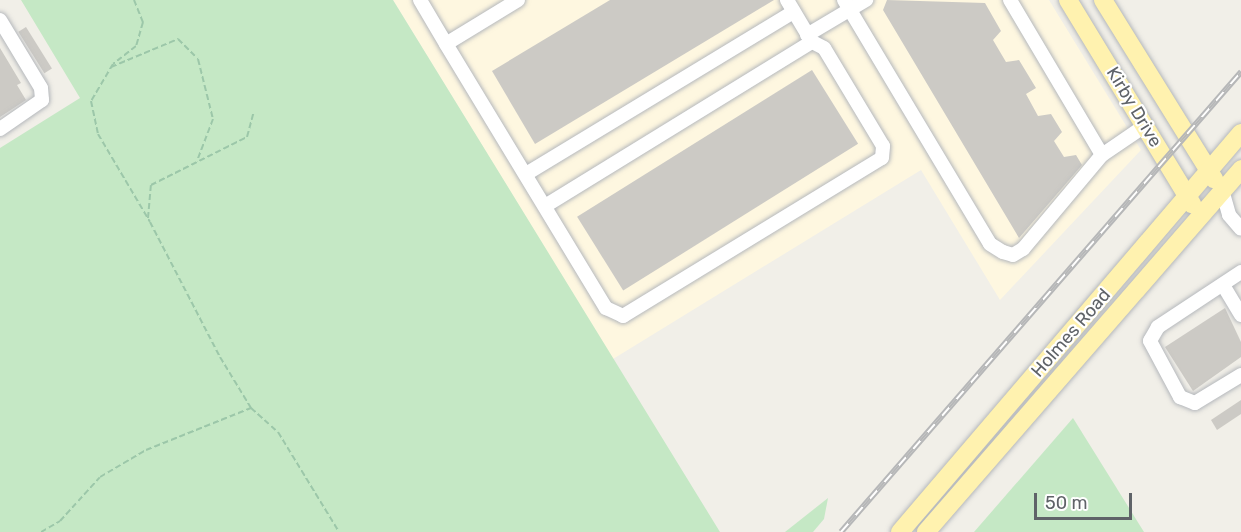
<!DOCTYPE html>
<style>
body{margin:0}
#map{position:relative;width:1241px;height:532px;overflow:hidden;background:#f1efe8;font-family:Rubik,sans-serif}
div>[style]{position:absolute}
.commercial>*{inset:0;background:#fef7e0}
.green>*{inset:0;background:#c5e8c5}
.building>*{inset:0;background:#cccac5;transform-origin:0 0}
.path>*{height:2px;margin-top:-1px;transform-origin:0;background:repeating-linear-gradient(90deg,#9cc7a9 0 6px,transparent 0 9px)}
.roads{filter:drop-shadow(0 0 2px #b5b8bc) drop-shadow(0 0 2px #b5b8bc)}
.minor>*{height:14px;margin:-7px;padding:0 7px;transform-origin:7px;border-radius:7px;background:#fff}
.major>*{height:18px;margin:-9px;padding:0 9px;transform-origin:9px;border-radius:9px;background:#fff2af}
.rail>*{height:6px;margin-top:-3px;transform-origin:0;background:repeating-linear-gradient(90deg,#fff 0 11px,#b6b7b8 0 22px);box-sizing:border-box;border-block:2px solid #b6b7b8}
span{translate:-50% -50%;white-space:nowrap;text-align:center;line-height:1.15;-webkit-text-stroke:4.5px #fff;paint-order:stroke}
.street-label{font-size:18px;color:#5f6368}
.scale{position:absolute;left:1034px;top:493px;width:98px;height:27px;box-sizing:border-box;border:3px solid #5f6368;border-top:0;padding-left:8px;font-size:18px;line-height:21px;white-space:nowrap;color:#5f6368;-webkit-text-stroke:4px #fff;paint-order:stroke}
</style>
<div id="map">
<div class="commercial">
<div style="clip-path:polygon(393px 0,1049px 0,1141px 150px,1000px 300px,921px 170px,613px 359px)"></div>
</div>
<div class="green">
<div style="clip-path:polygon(21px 0,393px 0,720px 532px,0 532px,0 148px,80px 98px)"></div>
<div style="clip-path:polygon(1073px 418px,1144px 532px,974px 532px)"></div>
<div style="clip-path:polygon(828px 498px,824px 519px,813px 532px,785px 532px)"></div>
</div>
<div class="building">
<div style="clip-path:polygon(610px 0,774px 0,535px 144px,492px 71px)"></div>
<div style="clip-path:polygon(887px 0,985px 3px,1001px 31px,993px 40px,1006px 62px,1019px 60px,1036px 88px,1026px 94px,1038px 116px,1051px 114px,1062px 132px,1054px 141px,1064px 157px,1076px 155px,1082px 165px,1019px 238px,883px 10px)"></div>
<div style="left:26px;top:27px;width:49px;height:9px;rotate:58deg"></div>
<div style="clip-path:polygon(0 48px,21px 83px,17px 85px,26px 100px,0 117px)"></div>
<div style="left:812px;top:70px;width:87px;height:277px;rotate:58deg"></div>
<div style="clip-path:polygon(1225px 308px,1241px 342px,1241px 357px,1193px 391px,1165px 347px)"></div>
<div style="clip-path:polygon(1241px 400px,1241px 414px,1217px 430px,1211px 420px)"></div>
</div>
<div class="path">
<div style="left:134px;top:0;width:24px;rotate:68deg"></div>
<div style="left:143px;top:22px;width:25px;rotate:106deg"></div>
<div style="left:136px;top:46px;width:29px;rotate:142deg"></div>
<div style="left:113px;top:64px;width:43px;rotate:120.7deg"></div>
<div style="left:91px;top:101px;width:34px;rotate:78deg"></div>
<div style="left:98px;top:134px;width:102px;rotate:59.4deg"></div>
<div style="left:150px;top:222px;width:152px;rotate:62.6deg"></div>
<div style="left:220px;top:357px;width:60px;rotate:58.7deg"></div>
<div style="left:251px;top:408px;width:36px;rotate:42deg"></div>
<div style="left:278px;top:432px;width:117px;rotate:58.6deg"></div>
<div style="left:111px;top:67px;width:73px;rotate:-22.7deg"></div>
<div style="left:178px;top:39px;width:28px;rotate:45deg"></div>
<div style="left:198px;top:59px;width:62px;rotate:76deg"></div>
<div style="left:213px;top:119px;width:45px;rotate:110.9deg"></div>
<div style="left:148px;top:218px;width:33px;rotate:-85deg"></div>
<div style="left:151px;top:185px;width:107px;rotate:-26.6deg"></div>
<div style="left:247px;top:137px;width:24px;rotate:-75deg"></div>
<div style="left:41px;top:532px;width:22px;rotate:-30deg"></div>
<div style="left:60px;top:521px;width:59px;rotate:-47.7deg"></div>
<div style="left:100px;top:477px;width:53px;rotate:-30.4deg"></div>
<div style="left:146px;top:450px;width:113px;rotate:-21.8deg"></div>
</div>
<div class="roads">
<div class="minor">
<div style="left:420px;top:0;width:51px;rotate:59.4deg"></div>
<div style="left:518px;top:0;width:84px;rotate:148.6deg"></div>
<div style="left:446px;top:44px;width:309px;rotate:58.8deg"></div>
<div style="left:606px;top:308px;width:19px;rotate:25deg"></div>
<div style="left:623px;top:316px;width:303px;rotate:-31.4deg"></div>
<div style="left:882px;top:158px;width:12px;rotate:-85deg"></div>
<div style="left:883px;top:146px;width:114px;rotate:-121deg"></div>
<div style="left:824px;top:48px;width:13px;rotate:-153deg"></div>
<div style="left:812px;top:42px;width:49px;rotate:-120.8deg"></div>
<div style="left:844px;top:0;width:284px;rotate:59.1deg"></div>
<div style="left:990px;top:244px;width:15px;rotate:32deg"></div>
<div style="left:1003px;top:252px;width:10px;rotate:17deg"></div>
<div style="left:1013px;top:255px;width:12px;rotate:-31deg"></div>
<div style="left:1023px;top:249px;width:123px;rotate:-50deg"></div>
<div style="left:1102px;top:155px;width:53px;rotate:-34.3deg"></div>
<div style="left:1010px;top:0;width:180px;rotate:59.3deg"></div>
<div style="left:0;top:20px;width:79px;rotate:58.9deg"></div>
<div style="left:41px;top:88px;width:12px;rotate:85deg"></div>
<div style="left:42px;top:100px;width:51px;rotate:145.4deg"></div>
<div style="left:807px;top:35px;width:69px;rotate:-30.7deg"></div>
<div style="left:526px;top:174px;width:313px;rotate:-31.2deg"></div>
<div style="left:1222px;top:190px;width:26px;rotate:74deg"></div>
<div style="left:1229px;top:215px;width:18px;rotate:49deg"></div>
<div style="left:545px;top:206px;width:313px;rotate:-31.6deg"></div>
<div style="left:1241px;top:272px;width:100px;rotate:146.5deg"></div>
<div style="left:1158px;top:327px;width:16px;rotate:120deg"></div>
<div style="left:1150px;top:341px;width:64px;rotate:61.8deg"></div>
<div style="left:1180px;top:397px;width:16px;rotate:22deg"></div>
<div style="left:1195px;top:403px;width:54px;rotate:-31.3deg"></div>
<div style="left:1223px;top:285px;width:35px;rotate:59deg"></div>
</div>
<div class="major">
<div style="left:1068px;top:0;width:239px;rotate:58.7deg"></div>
<div style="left:1103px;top:0;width:211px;rotate:58.2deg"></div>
<div style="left:900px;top:532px;width:525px;rotate:-49.48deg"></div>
<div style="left:926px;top:532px;width:481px;rotate:-49deg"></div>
</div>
</div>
<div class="rail">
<div style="left:841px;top:532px;width:610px;rotate:-48.99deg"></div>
</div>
<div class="street-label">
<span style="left:1134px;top:107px;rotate:59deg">Kirby Drive</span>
<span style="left:1071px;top:333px;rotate:-49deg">Holmes Road</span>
</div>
<div class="scale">50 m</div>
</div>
